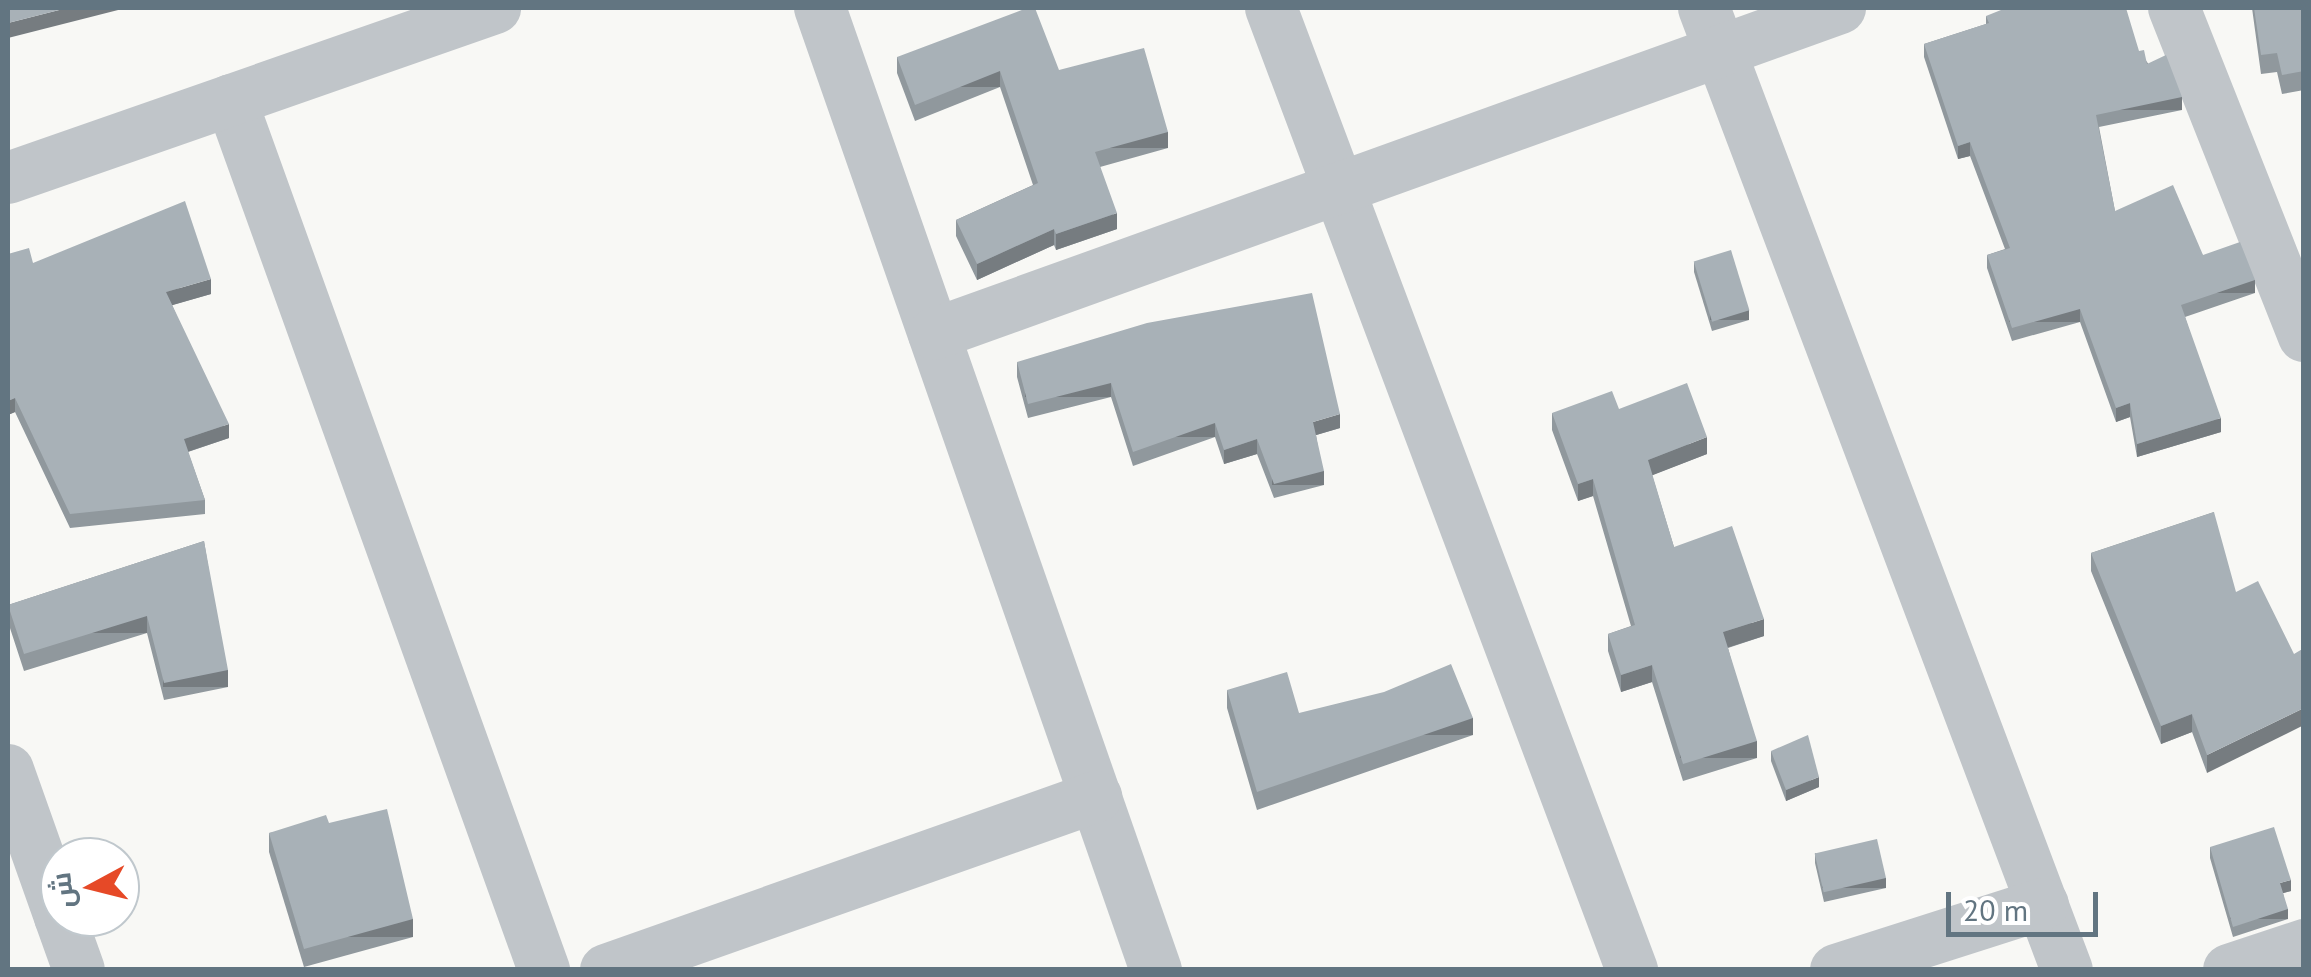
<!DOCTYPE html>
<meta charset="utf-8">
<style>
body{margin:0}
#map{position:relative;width:2311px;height:977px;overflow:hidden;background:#f8f8f5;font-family:"PT Sans",Cairo,sans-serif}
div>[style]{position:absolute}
.street>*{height:52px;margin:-26px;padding:0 26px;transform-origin:26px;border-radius:26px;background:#c0c5c9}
.wall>*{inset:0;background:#90989d}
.shaded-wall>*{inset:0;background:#767c80;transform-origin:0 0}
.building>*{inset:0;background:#a8b1b7;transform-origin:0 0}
span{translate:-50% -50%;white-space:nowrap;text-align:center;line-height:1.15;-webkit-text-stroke:10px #fff;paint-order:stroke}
.frame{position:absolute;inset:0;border:10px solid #627581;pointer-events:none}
.north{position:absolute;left:40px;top:837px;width:100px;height:100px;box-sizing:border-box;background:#fff;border:2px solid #c0c8cd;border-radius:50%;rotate:263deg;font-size:28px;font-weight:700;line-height:40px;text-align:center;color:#627581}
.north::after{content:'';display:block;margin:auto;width:35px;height:45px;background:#e64927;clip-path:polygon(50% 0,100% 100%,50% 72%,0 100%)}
.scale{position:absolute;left:1946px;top:892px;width:152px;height:45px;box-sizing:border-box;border:5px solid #627581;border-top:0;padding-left:12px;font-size:30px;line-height:35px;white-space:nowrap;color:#627581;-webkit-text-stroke:8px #fff;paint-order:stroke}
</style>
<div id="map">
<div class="street">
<div style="left:820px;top:8px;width:1019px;rotate:70.75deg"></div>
<div style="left:1271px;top:8px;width:1028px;rotate:69.43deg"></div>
<div style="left:1704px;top:8px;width:1028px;rotate:69.33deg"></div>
<div style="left:2174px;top:8px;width:353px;rotate:68.4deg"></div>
<div style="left:231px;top:100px;width:925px;rotate:70.21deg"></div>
<div style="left:8px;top:178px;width:516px;rotate:-19.24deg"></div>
<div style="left:934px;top:334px;width:963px;rotate:-19.79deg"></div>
<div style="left:8px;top:770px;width:156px;rotate:70.5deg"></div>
<div style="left:60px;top:917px;width:56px;rotate:70.3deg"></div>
<div style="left:606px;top:970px;width:520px;rotate:-19.45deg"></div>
<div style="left:1836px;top:970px;width:217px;rotate:-17.7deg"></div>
<div style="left:2229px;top:970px;width:79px;rotate:-18.4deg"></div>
</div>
<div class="wall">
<div style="clip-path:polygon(2252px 8px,2304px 8px,2304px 90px,2282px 94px,2277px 72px,2261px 74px)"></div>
<div style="clip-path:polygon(1986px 16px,2139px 51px,2182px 110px,2099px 127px,2115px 211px,2203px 255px,2255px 293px,2185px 317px,2221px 432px,2137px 457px,2130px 417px,2116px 422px,2080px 322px,2012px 341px,1987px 268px,1987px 255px,2005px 249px,1970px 156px,1958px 159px,1924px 57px,1924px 44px,1986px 24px)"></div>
<div style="clip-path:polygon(897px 57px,1059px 70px,1168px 148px,1100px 167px,1117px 229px,1056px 250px,1054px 245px,977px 280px,956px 236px,956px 220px,1033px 185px,1000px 87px,915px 121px,897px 73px)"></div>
<div style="clip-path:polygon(8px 254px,33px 263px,211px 294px,172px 305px,229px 438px,188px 452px,205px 500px,205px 514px,70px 528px,15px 412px,8px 415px)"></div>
<div style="clip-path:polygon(1694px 262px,1749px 320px,1712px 331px,1694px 272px)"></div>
<div style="clip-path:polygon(1017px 362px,1340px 428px,1316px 435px,1324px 485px,1274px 498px,1257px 454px,1224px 464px,1215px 437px,1133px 466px,1111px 397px,1028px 418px,1017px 377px)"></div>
<div style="clip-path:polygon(1619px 409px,1707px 454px,1652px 475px,1674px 547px,1764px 636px,1728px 648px,1757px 758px,1683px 781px,1652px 682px,1621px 692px,1608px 651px,1608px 634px,1631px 626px,1593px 496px,1578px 501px,1552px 430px,1552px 413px)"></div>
<div style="clip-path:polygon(2214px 512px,2207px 773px,2192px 732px,2161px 744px,2091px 571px,2091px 553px)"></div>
<div style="clip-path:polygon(204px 541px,228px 687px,164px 700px,147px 633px,24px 671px,8px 622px,8px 605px)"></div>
<div style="clip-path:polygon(1227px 690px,1299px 713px,1473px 735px,1257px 810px,1227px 708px)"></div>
<div style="clip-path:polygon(1771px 751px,1819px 787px,1786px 801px,1771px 761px)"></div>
<div style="clip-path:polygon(329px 823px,413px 937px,304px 967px,269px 852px,269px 833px)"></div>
<div style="clip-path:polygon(2210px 847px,2291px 891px,2283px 893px,2288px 919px,2233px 937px,2210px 858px)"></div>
<div style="clip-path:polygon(1815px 853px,1886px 888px,1824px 902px,1815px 863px)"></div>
</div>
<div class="shaded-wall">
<div style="clip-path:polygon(67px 8px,126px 8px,8px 38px,8px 23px)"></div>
<div style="left:1000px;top:71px;width:16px;height:92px;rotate:90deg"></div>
<div style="left:2182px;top:97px;width:13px;height:88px;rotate:90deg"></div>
<div style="left:1168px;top:132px;width:16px;height:76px;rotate:90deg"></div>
<div style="clip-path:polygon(1970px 142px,1970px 156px,1958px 159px,1958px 146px)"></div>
<div style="clip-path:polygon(1117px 213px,1117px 229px,1056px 250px,1056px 234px)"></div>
<div style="clip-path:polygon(1054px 229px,1054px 245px,977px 280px,977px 264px)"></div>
<div style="clip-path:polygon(211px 279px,211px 294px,166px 307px,166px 292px)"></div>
<div style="left:2255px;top:280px;width:13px;height:78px;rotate:90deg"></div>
<div style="left:2080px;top:309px;width:13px;height:71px;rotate:90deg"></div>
<div style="left:1749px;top:310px;width:10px;height:39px;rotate:90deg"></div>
<div style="left:1111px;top:383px;width:14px;height:86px;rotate:90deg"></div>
<div style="clip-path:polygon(15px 398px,15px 412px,8px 415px,8px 401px)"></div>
<div style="clip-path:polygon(2130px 403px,2130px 417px,2116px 422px,2116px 408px)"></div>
<div style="clip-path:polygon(1340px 414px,1340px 428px,1313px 436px,1313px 422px)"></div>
<div style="clip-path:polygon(2221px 418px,2221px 432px,2137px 457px,2137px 444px)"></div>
<div style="left:1215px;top:423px;width:14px;height:87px;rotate:90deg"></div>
<div style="clip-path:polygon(229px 424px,229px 438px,184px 453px,184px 439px)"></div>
<div style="clip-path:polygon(1707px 437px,1707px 454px,1648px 477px,1648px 460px)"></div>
<div style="clip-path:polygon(1257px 439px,1257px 454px,1224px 464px,1224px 450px)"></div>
<div style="left:1324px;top:471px;width:14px;height:52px;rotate:90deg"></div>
<div style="clip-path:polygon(1593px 479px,1593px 496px,1578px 501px,1578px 484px)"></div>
<div style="left:147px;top:616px;width:17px;height:129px;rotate:90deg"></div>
<div style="clip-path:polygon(1764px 619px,1764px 636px,1723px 649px,1723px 632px)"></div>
<div style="clip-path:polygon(1652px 665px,1652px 682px,1621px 692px,1621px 675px)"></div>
<div style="left:228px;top:670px;width:17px;height:65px;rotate:90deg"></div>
<div style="clip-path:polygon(2304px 708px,2304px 725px,2207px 773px,2207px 755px)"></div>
<div style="clip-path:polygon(2192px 714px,2192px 732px,2161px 744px,2161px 726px)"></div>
<div style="left:1473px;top:718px;width:17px;height:228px;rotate:90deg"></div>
<div style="left:1757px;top:741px;width:17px;height:77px;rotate:90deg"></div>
<div style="clip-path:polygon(1819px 777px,1819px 787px,1786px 801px,1786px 790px)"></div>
<div style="left:1886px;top:878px;width:10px;height:64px;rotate:90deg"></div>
<div style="clip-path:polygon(2291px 880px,2291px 891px,2280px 894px,2280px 883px)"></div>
<div style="left:2288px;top:909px;width:10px;height:58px;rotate:90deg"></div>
<div style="left:413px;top:919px;width:18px;height:113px;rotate:90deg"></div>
</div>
<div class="building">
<div style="clip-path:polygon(8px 8px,67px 8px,8px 23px)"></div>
<div style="clip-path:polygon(1027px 8px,1035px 8px,1059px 70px,1144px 48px,1168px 132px,1095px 152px,1117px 213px,1056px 234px,1054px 229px,977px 264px,956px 220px,1038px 183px,1000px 71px,915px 105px,897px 57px)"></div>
<div style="clip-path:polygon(2006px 8px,2126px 8px,2139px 51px,2144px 50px,2147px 64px,2166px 55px,2182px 97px,2096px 115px,2115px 211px,2173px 185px,2203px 255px,2240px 242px,2255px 280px,2181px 305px,2221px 418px,2137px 444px,2130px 403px,2116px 408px,2080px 309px,2012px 328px,1987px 255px,2010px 248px,1970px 142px,1958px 146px,1924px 44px,1989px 23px,1986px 16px)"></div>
<div style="clip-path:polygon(2254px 8px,2304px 8px,2304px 71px,2282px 75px,2277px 53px,2261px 55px)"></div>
<div style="clip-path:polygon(185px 201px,211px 279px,166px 292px,229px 424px,184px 439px,205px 500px,70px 514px,15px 398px,8px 401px,8px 254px,29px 248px,33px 263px)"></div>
<div style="left:1731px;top:250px;width:63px;height:39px;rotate:73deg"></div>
<div style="clip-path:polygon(1312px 293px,1340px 414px,1313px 422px,1324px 471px,1274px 484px,1257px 439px,1224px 450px,1215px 423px,1133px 452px,1111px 383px,1028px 404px,1017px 362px,1147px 323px)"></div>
<div style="clip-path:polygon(1687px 383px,1707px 437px,1648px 460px,1674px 547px,1732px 526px,1764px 619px,1723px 632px,1757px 741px,1683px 764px,1652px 665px,1621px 675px,1608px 634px,1635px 625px,1593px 479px,1578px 484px,1552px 413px,1612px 391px,1619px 409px)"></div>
<div style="clip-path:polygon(2214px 512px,2236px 592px,2258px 581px,2294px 654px,2304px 648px,2304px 708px,2207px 755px,2192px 714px,2161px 726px,2091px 553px)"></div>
<div style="clip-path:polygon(204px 541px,228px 670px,164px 683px,147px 616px,24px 654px,8px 605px)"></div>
<div style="clip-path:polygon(1451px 664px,1473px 718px,1257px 792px,1227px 690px,1287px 672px,1299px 713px,1384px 692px)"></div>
<div style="clip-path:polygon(1808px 735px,1819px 777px,1786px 790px,1771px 751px)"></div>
<div style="clip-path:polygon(387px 809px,413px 919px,304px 949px,269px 833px,326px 815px,329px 823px)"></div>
<div style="clip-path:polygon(2274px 827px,2291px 880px,2280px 883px,2288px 909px,2233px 927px,2210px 847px)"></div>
<div style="left:1877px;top:839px;width:40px;height:64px;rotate:77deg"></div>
</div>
<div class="frame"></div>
<div class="north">ش</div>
<div class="scale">20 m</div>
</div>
